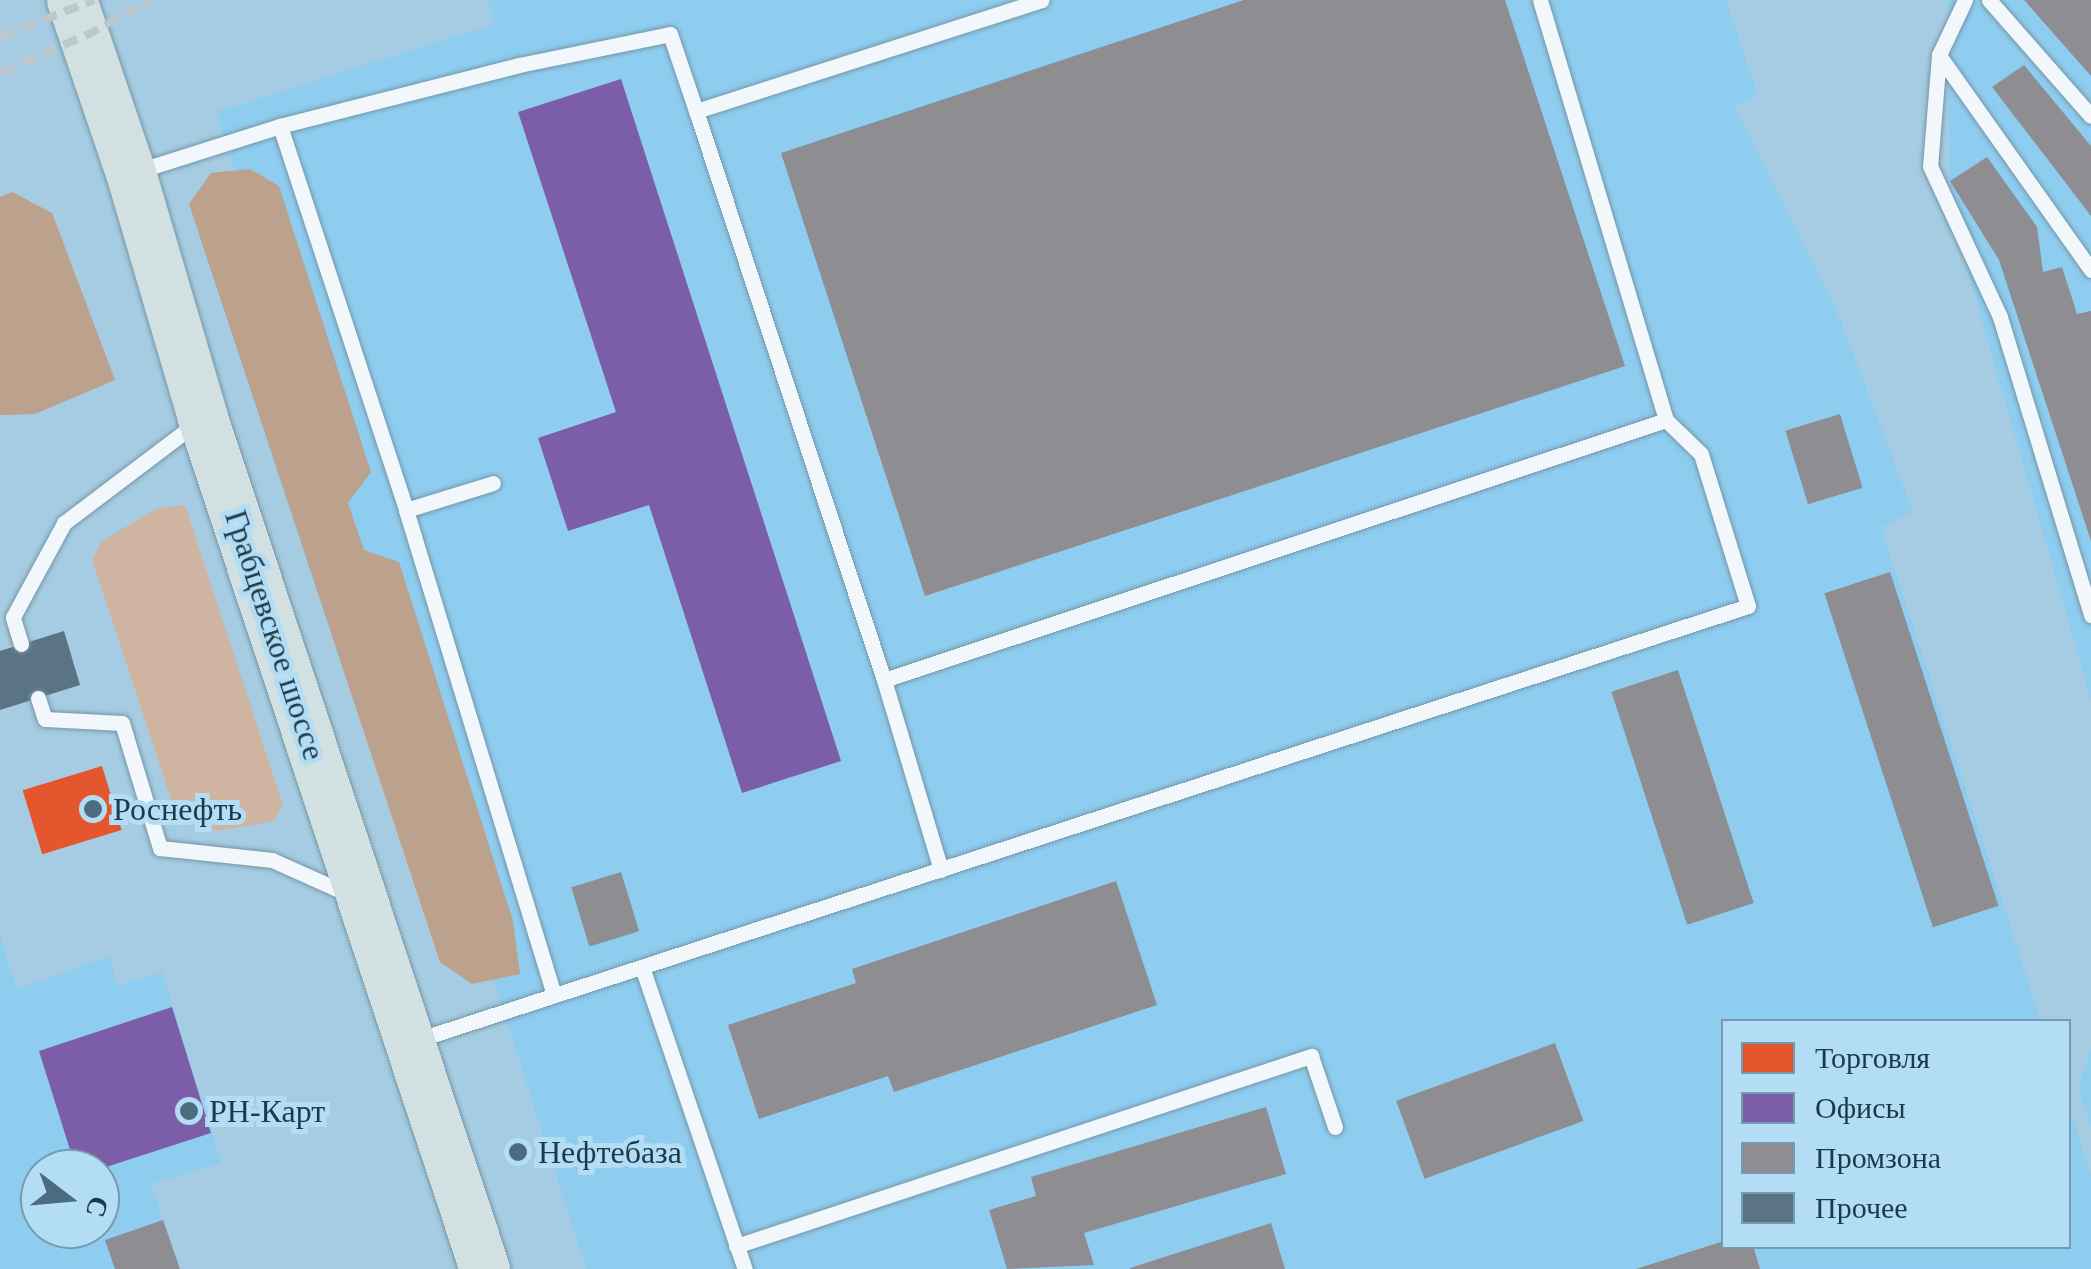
<!DOCTYPE html>
<meta charset="utf-8">
<style>
body{margin:0}
#map{position:relative;width:2091px;height:1269px;overflow:hidden;background:#a5cce2;font-family:"Times New Roman",serif}
div>[style]{position:absolute}
.built>*{inset:0;background:#8ecdef}
.green>*{inset:0;background:#ceb4a1}
.forest>*{inset:0;background:#bca18c}
.shops>*{inset:0;background:#e4572e;transform-origin:0 0}
.offices>*{inset:0;background:#7b5ea7}
.industry>*{inset:0;background:#8d8d92;transform-origin:0 0}
.building>*{inset:0;background:#5a7385}
.roads{filter:drop-shadow(0 0 2px #7696a7) drop-shadow(0 0 2px #7696a7)}
.service>*{height:15px;margin:-7.5px;padding:0 7.5px;transform-origin:7.5px;border-radius:7.5px;background:#f2f7fb}
.primary>*{height:50px;margin:-25px;padding:0 25px;transform-origin:25px;border-radius:25px;background:#d2e0e1}
.rail>*{height:8px;margin-top:-4px;transform-origin:0;background:repeating-linear-gradient(90deg,#bcc7ce 0 15px,transparent 0 23px)}
.dots>*{width:28px;height:28px;translate:-50% -50%;box-sizing:border-box;border:5px solid #b3ddf5;border-radius:50%}
span{translate:-50% -50%;white-space:nowrap;text-align:center;line-height:1.15;-webkit-text-stroke:10px #b3ddf5;paint-order:stroke}
.street-label{font-size:32px;color:#1b3949}
.poi-label{font-size:32px;color:#1b3949}
.left{translate:0 -50%;text-align:left}
.legend{position:absolute;left:1721px;top:1019px;width:350px;height:230px;box-sizing:border-box;background:#b3ddf5;border:2px solid #769bb0;margin:0;padding:12px 18px;list-style:none;font-size:30px;color:#1b3949}
.legend li{display:flex;align-items:center;gap:20px;height:50px}
.legend b{width:50px;border:2px solid #769bb0}
.north{position:absolute;left:20px;top:1149px;width:100px;height:100px;box-sizing:border-box;background:#b3ddf5;border:2px solid #769bb0;border-radius:50%;rotate:106deg;font-size:28px;font-weight:700;line-height:40px;text-align:center;color:#1b3949}
.north::after{content:'';display:block;margin:auto;width:35px;height:45px;background:#4b6c7f;clip-path:polygon(50% 0,100% 100%,50% 72%,0 100%)}
</style>
<div id="map">
<div class="built">
<div style="clip-path:polygon(488px 0,1726px 0,1758px 96px,1735px 107px,1833px 301px,1913px 511px,1881px 527px,2041px 1021px,1724px 1022px,1724px 1246px,2068px 1246px,2069px 1106px,2091px 1175px,2091px 1269px,586px 1269px,216px 112px,494px 24px)"></div>
<div style="clip-path:polygon(1948px 0,2091px 0,2091px 700px,1950px 210px)"></div>
<div style="clip-path:polygon(evenodd,0 936px,17px 989px,110px 956px,117px 986px,162px 972px,221px 1163px,151px 1184px,180px 1269px,0 1269px,0 936px,40px 1169px,100px 1169px,100px 1229px,40px 1229px,40px 1169px)"></div>
<div style="clip-path:polygon(2091px 1048px,2091px 1127px,2078px 1087px)"></div>
</div>
<div class="green">
<div style="clip-path:polygon(185px 505px,283px 805px,274px 821px,217px 831px,176px 814px,92px 560px,102px 541px,158px 508px)"></div>
</div>
<div class="forest">
<div style="clip-path:polygon(250px 169px,279px 186px,371px 472px,348px 503px,364px 550px,399px 562px,513px 921px,520px 974px,472px 984px,440px 962px,189px 204px,211px 173px)"></div>
<div style="clip-path:polygon(12px 192px,52px 213px,115px 380px,35px 414px,0 415px,0 197px)"></div>
</div>
<div class="shops">
<div style="left:102px;top:766px;width:67px;height:83px;rotate:73deg"></div>
</div>
<div class="offices">
<div style="clip-path:polygon(621px 79px,841px 761px,742px 793px,649px 505px,568px 531px,538px 438px,616px 412px,518px 112px)"></div>
<div style="clip-path:polygon(172px 1007px,211px 1133px,100px 1169px,76px 1169px,39px 1051px)"></div>
</div>
<div class="industry">
<div style="clip-path:polygon(1244px 0,1505px 0,1625px 366px,925px 596px,781px 153px)"></div>
<div style="clip-path:polygon(2024px 0,2091px 0,2091px 76px)"></div>
<div style="clip-path:polygon(2024px 65px,2091px 146px,2091px 216px,1992px 87px)"></div>
<div style="clip-path:polygon(1987px 157px,2037px 227px,2043px 272px,2062px 267px,2077px 314px,2091px 311px,2091px 541px,1999px 260px,1950px 181px)"></div>
<div style="left:1840px;top:414px;width:77px;height:57px;rotate:73deg"></div>
<div style="left:1890px;top:572px;width:351px;height:69px;rotate:72deg"></div>
<div style="left:1678px;top:670px;width:245px;height:70px;rotate:72deg"></div>
<div style="left:621px;top:872px;width:62px;height:52px;rotate:73deg"></div>
<div style="clip-path:polygon(1116px 881px,1157px 1005px,894px 1092px,888px 1076px,759px 1119px,728px 1025px,856px 983px,852px 969px)"></div>
<div style="left:1555px;top:1043px;width:83px;height:169px;rotate:70deg"></div>
<div style="clip-path:polygon(1266px 1107px,1286px 1174px,1084px 1233px,1094px 1265px,1007px 1269px,989px 1210px,1036px 1196px,1031px 1177px)"></div>
<div style="clip-path:polygon(163px 1220px,180px 1269px,115px 1269px,105px 1240px)"></div>
<div style="clip-path:polygon(1271px 1223px,1285px 1269px,1130px 1269px,1130px 1268px)"></div>
<div style="clip-path:polygon(1724px 1241px,1724px 1246px,1753px 1246px,1760px 1269px,1636px 1269px)"></div>
</div>
<div class="building">
<div style="clip-path:polygon(64px 631px,80px 685px,0 710px,0 651px)"></div>
</div>
<div class="roads">
<div class="service">
<div style="left:1989px;top:0;width:154px;rotate:48.7deg"></div>
<div style="left:1939px;top:55px;width:61px;rotate:-64.7deg"></div>
<div style="left:280px;top:126px;width:404px;rotate:71.8deg"></div>
<div style="left:406px;top:510px;width:91px;rotate:-17.2deg"></div>
<div style="left:135px;top:172px;width:152px;rotate:-17.6deg"></div>
<div style="left:280px;top:126px;width:247px;rotate:-14.3deg"></div>
<div style="left:519px;top:65px;width:154px;rotate:-11.6deg"></div>
<div style="left:670px;top:34px;width:81px;rotate:71.3deg"></div>
<div style="left:2091px;top:270px;width:263px;rotate:-125.3deg"></div>
<div style="left:1939px;top:55px;width:111px;rotate:94.6deg"></div>
<div style="left:1930px;top:166px;width:166px;rotate:65.1deg"></div>
<div style="left:2000px;top:317px;width:312px;rotate:73deg"></div>
<div style="left:406px;top:510px;width:507px;rotate:73.03deg"></div>
<div style="left:21px;top:644px;width:28px;rotate:-107deg"></div>
<div style="left:13px;top:617px;width:107px;rotate:-61.5deg"></div>
<div style="left:64px;top:523px;width:166px;rotate:-37.1deg"></div>
<div style="left:884px;top:680px;width:824px;rotate:-18.39deg"></div>
<div style="left:1666px;top:420px;width:438px;rotate:-106.7deg"></div>
<div style="left:38px;top:698px;width:22px;rotate:72deg"></div>
<div style="left:45px;top:719px;width:77px;rotate:3deg"></div>
<div style="left:122px;top:723px;width:131px;rotate:73.1deg"></div>
<div style="left:160px;top:848px;width:113px;rotate:6.1deg"></div>
<div style="left:272px;top:860px;width:83px;rotate:24.1deg"></div>
<div style="left:941px;top:870px;width:198px;rotate:-106.7deg"></div>
<div style="left:884px;top:680px;width:599px;rotate:-108.28deg"></div>
<div style="left:696px;top:111px;width:363px;rotate:-17.8deg"></div>
<div style="left:642px;top:967px;width:319px;rotate:71.2deg"></div>
<div style="left:414px;top:1041px;width:1403px;rotate:-18.06deg"></div>
<div style="left:1748px;top:606px;width:159px;rotate:-107.2deg"></div>
<div style="left:1701px;top:454px;width:49px;rotate:-135.8deg"></div>
<div style="left:736px;top:1246px;width:606px;rotate:-18.29deg"></div>
<div style="left:1311px;top:1056px;width:75px;rotate:71.3deg"></div>
</div>
<div class="primary">
<div style="left:72px;top:0;width:183px;rotate:71.2deg"></div>
<div style="left:131px;top:173px;width:255px;rotate:73.6deg"></div>
<div style="left:203px;top:418px;width:897px;rotate:71.67deg"></div>
</div>
</div>
<div class="rail">
<div style="left:0;top:37px;width:101px;rotate:-21.5deg"></div>
<div style="left:0;top:72px;width:92px;rotate:-23deg"></div>
<div style="left:85px;top:36px;width:75px;rotate:-28.6deg"></div>
</div>
<div class="dots">
<div style="left:93px;top:809px;background:#4b6c7f"></div>
<div style="left:189px;top:1111px;background:#4b6c7f"></div>
<div style="left:518px;top:1152px;background:#4b6c7f"></div>
</div>
<div class="street-label">
<span style="left:275px;top:635px;rotate:72deg">Грабцевское шоссе</span>
</div>
<div class="poi-label">
<span class="left" style="left:113px;top:809px">Роснефть</span>
<span class="left" style="left:209px;top:1111px">РН-Карт</span>
<span class="left" style="left:538px;top:1152px">Нефтебаза</span>
</div>
<ul class="legend">
<li><b style="height:28px;background:#e4572e"></b>Торговля</li>
<li><b style="height:28px;background:#7b5ea7"></b>Офисы</li>
<li><b style="height:28px;background:#8d8d92"></b>Промзона</li>
<li><b style="height:28px;background:#5a7385"></b>Прочее</li>
</ul>
<div class="north">С</div>
</div>
